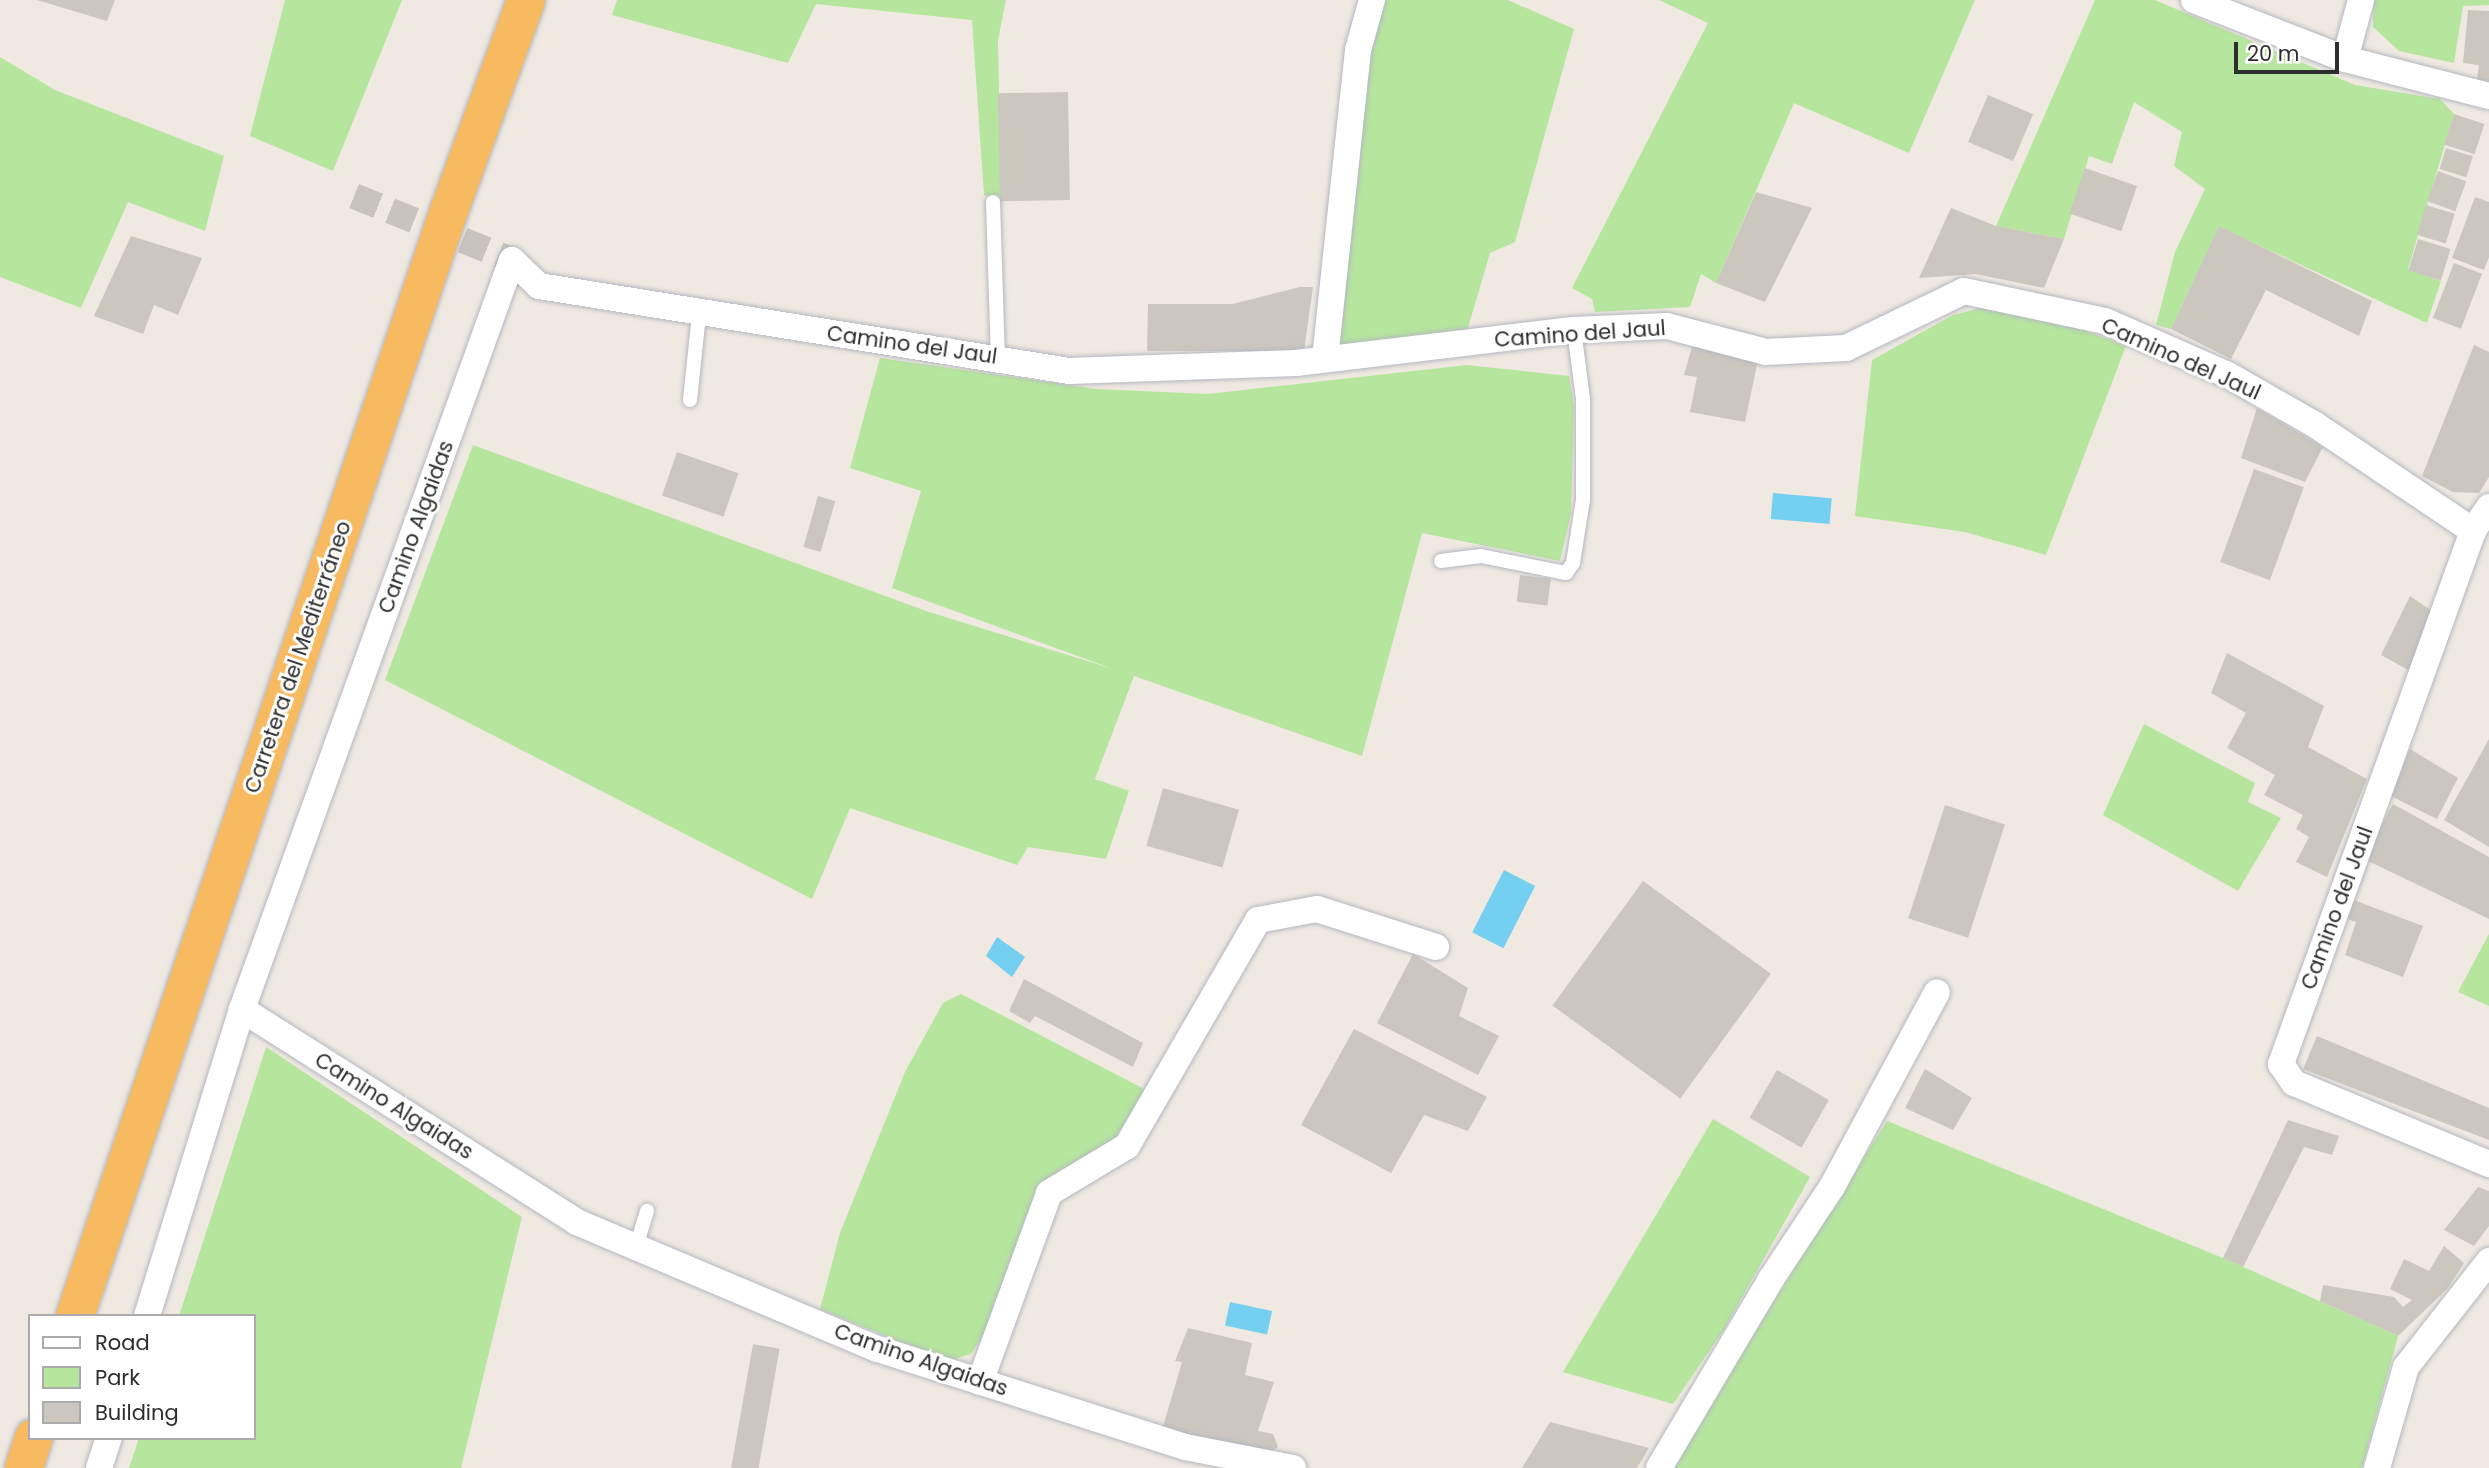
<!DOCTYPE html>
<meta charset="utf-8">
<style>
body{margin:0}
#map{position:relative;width:2489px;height:1468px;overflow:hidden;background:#efe9e1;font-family:Poppins,sans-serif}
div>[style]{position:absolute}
.green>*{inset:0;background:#b6e59e}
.water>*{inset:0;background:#75cff0;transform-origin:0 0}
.building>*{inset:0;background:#cbc7bf;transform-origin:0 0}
.minor-tunnel>*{height:26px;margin-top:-13px;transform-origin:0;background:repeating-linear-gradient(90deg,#c8c4bd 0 26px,transparent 0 39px)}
.roads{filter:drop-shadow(0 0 2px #b4b7c1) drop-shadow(0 0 2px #b4b7c1)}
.service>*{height:14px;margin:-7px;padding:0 7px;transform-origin:7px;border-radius:7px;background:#fff}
.minor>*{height:26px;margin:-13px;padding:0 13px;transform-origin:13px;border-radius:13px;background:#fff}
.trunk>*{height:38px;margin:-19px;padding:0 19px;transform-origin:19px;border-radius:19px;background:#f8ba60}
span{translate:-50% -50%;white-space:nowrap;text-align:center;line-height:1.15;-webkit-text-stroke:6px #fff;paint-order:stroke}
.street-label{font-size:21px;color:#2e2e2e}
.legend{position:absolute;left:28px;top:1314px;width:228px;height:126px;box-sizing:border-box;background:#fff;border:2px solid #ababab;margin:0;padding:9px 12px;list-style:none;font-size:21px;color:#2e2e2e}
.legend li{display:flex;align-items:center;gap:14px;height:35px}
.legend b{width:35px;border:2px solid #ababab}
.scale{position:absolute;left:2234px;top:42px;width:105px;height:32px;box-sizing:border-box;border:4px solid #2e2e2e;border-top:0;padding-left:9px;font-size:21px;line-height:24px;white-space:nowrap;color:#2e2e2e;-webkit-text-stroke:5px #fff;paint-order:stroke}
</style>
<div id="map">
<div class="green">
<div style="clip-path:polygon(285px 0,402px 0,333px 171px,250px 136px)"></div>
<div style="clip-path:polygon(617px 0,1006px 0,998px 40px,1001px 199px,984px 195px,972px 20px,816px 4px,788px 63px,612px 15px)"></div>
<div style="clip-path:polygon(1385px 0,1508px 0,1574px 29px,1515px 242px,1490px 253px,1467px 331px,1336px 349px,1368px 59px)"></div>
<div style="clip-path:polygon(1659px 0,1975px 0,1909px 153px,1794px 103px,1716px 283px,1701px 274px,1690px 307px,1595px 312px,1592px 299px,1572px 288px,1708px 23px)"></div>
<div style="clip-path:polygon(2095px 0,2155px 0,2355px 85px,2440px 99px,2454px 114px,2408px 269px,2441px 281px,2427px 323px,2219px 227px,2171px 329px,2156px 325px,2175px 252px,2205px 189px,2174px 166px,2182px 132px,2134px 102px,2112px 164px,2089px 156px,2064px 239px,1996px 226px)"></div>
<div style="clip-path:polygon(2374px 0,2489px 0,2489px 5px,2463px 6px,2454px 63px,2399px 51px,2373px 27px)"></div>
<div style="clip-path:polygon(0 57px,55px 90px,224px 156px,205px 231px,128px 202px,81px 308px,0 277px)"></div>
<div style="clip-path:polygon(1985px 307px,2045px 316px,2126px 346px,2046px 555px,1965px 532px,1855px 516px,1872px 360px,1953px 315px)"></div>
<div style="clip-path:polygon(880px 358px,1096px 389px,1208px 394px,1467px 365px,1569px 376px,1574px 406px,1571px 514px,1560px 561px,1422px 533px,1362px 756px,1134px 676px,1095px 779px,1129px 791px,1106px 859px,1028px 847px,1017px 865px,850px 808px,812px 899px,385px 680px,473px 445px,929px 612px,1113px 669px,892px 588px,921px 491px,850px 468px)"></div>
<div style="clip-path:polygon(2144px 724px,2255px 783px,2248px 802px,2281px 818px,2238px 891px,2103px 815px)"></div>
<div style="clip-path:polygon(2489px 934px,2489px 1006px,2458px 992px)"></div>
<div style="clip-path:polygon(961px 994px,1150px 1092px,1120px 1138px,1063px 1169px,1043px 1186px,989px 1327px,971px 1354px,947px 1361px,820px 1309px,840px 1233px,905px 1072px,943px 1003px)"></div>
<div style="clip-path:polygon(266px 1047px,522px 1217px,461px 1468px,129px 1468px,139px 1438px,254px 1438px,254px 1316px,179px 1316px)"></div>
<div style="clip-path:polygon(1713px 1119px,1810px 1177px,1723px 1331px,1673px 1404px,1563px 1372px)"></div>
<div style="clip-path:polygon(1887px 1121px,2223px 1258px,2398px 1336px,2362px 1468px,1670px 1468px)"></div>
</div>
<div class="water">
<div style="left:1773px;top:493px;width:59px;height:26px;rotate:5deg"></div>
<div style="left:1504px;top:870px;width:35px;height:70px;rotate:27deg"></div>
<div style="clip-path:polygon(997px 937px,1025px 957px,1012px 977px,986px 956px)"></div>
<div style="left:1230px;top:1302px;width:43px;height:24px;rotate:12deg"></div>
</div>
<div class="building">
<div style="clip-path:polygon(37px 0,115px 0,107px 21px)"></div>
<div style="clip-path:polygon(2468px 10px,2489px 11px,2489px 81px,2477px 80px,2479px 65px,2463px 63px)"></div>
<div style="left:1068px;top:92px;width:108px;height:70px;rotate:89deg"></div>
<div style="left:1988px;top:95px;width:49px;height:51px;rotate:23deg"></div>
<div style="left:2454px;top:114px;width:32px;height:32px;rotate:18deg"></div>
<div style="left:2446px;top:148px;width:28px;height:22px;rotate:17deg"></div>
<div style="left:2085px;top:168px;width:55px;height:48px;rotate:19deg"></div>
<div style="left:2438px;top:171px;width:30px;height:32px;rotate:20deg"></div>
<div style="clip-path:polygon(1756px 192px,1812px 208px,1765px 302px,1716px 283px)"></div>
<div style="clip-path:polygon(2475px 197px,2489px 202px,2489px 257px,2484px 270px,2452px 258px)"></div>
<div style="left:2426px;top:205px;width:30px;height:31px;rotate:17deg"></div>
<div style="clip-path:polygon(1951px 208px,1996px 226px,2064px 239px,2044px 288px,1976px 274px,1919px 278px)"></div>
<div style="clip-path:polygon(2219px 226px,2372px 301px,2359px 336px,2266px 290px,2231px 359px,2171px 329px)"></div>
<div style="clip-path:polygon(131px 236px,202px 258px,178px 315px,154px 305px,143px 334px,94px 316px)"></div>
<div style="left:2418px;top:239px;width:34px;height:33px;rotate:17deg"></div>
<div style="left:2454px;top:263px;width:30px;height:59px;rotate:21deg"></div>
<div style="clip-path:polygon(1300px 287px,1313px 287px,1304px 351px,1147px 351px,1148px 304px,1233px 304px)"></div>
<div style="clip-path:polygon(1693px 343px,1758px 360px,1745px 422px,1690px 412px,1697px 377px,1684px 375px)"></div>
<div style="clip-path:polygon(2474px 345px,2489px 352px,2489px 477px,2479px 493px,2453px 492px,2422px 476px)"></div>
<div style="clip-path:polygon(2257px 408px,2323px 447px,2305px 482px,2241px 458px)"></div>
<div style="left:677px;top:452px;width:65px;height:46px;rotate:19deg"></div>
<div style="left:2254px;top:469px;width:53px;height:99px;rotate:20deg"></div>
<div style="left:818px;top:496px;width:18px;height:53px;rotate:16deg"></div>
<div style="left:1520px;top:575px;width:31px;height:27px;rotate:7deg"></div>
<div style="clip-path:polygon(2410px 596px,2432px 611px,2410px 671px,2381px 655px)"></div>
<div style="clip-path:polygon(2227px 653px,2324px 706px,2308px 747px,2367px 779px,2327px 877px,2296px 862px,2309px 837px,2296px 829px,2303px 815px,2264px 795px,2275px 775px,2227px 748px,2246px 713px,2211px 693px)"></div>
<div style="clip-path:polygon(2489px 739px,2489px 847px,2444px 820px)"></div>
<div style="clip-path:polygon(2410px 749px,2458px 778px,2437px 819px,2391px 796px)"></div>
<div style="left:1163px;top:788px;width:79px;height:60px;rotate:16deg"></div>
<div style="clip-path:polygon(2393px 804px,2489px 857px,2489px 919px,2364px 859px)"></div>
<div style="left:1945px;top:805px;width:63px;height:119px;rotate:18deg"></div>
<div style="left:1643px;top:881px;width:158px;height:154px;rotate:36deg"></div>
<div style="clip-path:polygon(2351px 899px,2423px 926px,2403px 977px,2345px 955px,2356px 922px,2345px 918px)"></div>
<div style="clip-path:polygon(1413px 954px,1468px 988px,1459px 1016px,1499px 1036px,1478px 1075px,1377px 1023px)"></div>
<div style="clip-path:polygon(1024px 979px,1143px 1043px,1133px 1067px,1035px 1016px,1030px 1023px,1009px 1011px)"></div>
<div style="clip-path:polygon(1354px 1029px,1487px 1097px,1468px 1131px,1424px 1115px,1391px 1173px,1301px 1125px)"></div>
<div style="clip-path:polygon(2317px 1036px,2489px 1108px,2489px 1140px,2303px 1069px)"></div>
<div style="clip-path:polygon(1925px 1069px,1972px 1098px,1953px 1130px,1905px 1108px)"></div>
<div style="left:1777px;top:1070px;width:60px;height:55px;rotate:30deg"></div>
<div style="clip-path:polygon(2288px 1120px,2339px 1136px,2332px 1155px,2304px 1147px,2243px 1267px,2223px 1258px)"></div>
<div style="clip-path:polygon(2478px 1187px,2489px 1191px,2489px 1226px,2474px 1246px,2444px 1230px)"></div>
<div style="clip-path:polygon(2444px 1246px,2464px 1263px,2448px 1288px,2398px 1336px,2320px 1301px,2323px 1285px,2394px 1297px,2403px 1307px,2412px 1300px,2390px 1289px,2404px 1259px,2429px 1271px)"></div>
<div style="clip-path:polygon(1188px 1328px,1252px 1343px,1245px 1375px,1274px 1382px,1258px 1431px,1273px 1434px,1278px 1447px,1264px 1455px,1162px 1430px,1182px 1362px,1175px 1361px)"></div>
<div style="left:753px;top:1344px;width:27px;height:128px;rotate:10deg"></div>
<div style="clip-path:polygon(1550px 1422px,1649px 1448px,1637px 1468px,1522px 1468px)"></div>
</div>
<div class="minor-tunnel">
<div style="left:354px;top:196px;width:170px;rotate:22.1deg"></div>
</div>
<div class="roads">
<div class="service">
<div style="left:993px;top:202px;width:155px;rotate:88.2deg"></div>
<div style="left:690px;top:400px;width:85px;rotate:-84deg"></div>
<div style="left:1441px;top:561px;width:40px;rotate:-7.1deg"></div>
<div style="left:1481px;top:556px;width:87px;rotate:11.3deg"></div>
<div style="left:1566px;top:573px;width:12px;rotate:-55deg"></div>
<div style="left:1573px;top:563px;width:64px;rotate:-81deg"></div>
<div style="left:1583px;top:500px;width:101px;rotate:-90deg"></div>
<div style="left:1583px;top:399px;width:70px;rotate:-97.4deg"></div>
<div style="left:636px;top:1247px;width:38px;rotate:-73deg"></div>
</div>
<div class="minor">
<div style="left:2194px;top:0;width:162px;rotate:21.3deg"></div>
<div style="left:2345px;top:59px;width:149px;rotate:14.4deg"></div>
<div style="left:2345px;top:59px;width:61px;rotate:-74.8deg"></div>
<div style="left:1325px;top:359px;width:311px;rotate:-83.9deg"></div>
<div style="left:1358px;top:50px;width:52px;rotate:-74.4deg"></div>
<div style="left:2489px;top:507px;width:29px;rotate:124deg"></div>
<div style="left:2473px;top:531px;width:567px;rotate:109.81deg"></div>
<div style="left:2281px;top:1064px;width:23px;rotate:56deg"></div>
<div style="left:2294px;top:1083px;width:211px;rotate:22.6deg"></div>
<div style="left:147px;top:1316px;width:321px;rotate:-72.8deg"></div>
<div style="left:980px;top:1382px;width:201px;rotate:-69.9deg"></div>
<div style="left:1049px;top:1193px;width:91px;rotate:-31.1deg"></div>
<div style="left:1127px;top:1146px;width:261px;rotate:-59.9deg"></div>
<div style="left:1258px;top:920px;width:60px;rotate:-10.6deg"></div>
<div style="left:1317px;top:909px;width:125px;rotate:17.7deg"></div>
<div style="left:99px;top:1468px;width:32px;rotate:-72deg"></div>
<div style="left:1293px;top:1468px;width:110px;rotate:-169deg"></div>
<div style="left:1185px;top:1447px;width:323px;rotate:-162.3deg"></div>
<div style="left:877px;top:1349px;width:326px;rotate:-157.1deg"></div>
<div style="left:577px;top:1222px;width:397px;rotate:-147.6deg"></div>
<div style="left:242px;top:1009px;width:796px;rotate:-70.18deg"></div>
<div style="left:512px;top:260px;width:37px;rotate:44deg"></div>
<div style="left:539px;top:286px;width:537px;rotate:9.11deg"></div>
<div style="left:1069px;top:371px;width:227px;rotate:-2deg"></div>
<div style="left:1296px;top:363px;width:280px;rotate:-6.8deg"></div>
<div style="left:1574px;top:330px;width:93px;rotate:-2.5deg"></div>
<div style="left:1667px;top:326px;width:102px;rotate:14.7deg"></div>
<div style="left:1766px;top:352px;width:80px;rotate:-2.9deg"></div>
<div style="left:1846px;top:348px;width:131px;rotate:-25.8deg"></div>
<div style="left:1964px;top:291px;width:144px;rotate:12deg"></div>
<div style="left:2105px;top:321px;width:134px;rotate:23.7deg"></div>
<div style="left:2228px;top:375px;width:99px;rotate:29.7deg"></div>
<div style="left:2314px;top:424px;width:192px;rotate:33.9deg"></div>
<div style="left:1659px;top:1468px;width:220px;rotate:-59.3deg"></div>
<div style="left:1771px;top:1279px;width:110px;rotate:-56.5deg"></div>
<div style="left:1832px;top:1187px;width:221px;rotate:-61.7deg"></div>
<div style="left:2377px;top:1468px;width:105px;rotate:-74deg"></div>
<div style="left:2406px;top:1367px;width:135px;rotate:-51.9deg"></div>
</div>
<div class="trunk">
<div style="left:75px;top:1316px;width:1158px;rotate:-71.31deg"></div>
<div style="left:446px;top:219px;width:233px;rotate:-69.9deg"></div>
<div style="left:24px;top:1468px;width:32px;rotate:-72deg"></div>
</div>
</div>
<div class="street-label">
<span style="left:1580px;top:334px;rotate:-4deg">Camino del Jaul</span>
<span style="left:912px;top:345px;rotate:8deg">Camino del Jaul</span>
<span style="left:2181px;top:359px;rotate:24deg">Camino del Jaul</span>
<span style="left:416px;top:527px;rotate:-70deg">Camino Algaidas</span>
<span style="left:298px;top:657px;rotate:-71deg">Carretera del Mediterráneo</span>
<span style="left:2337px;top:908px;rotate:-70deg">Camino del Jaul</span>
<span style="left:394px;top:1106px;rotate:32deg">Camino Algaidas</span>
<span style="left:921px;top:1360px;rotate:19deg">Camino Algaidas</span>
</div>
<ul class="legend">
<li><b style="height:9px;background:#fff"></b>Road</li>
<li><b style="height:19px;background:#b6e59e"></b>Park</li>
<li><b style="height:19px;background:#cbc7bf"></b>Building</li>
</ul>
<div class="scale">20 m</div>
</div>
